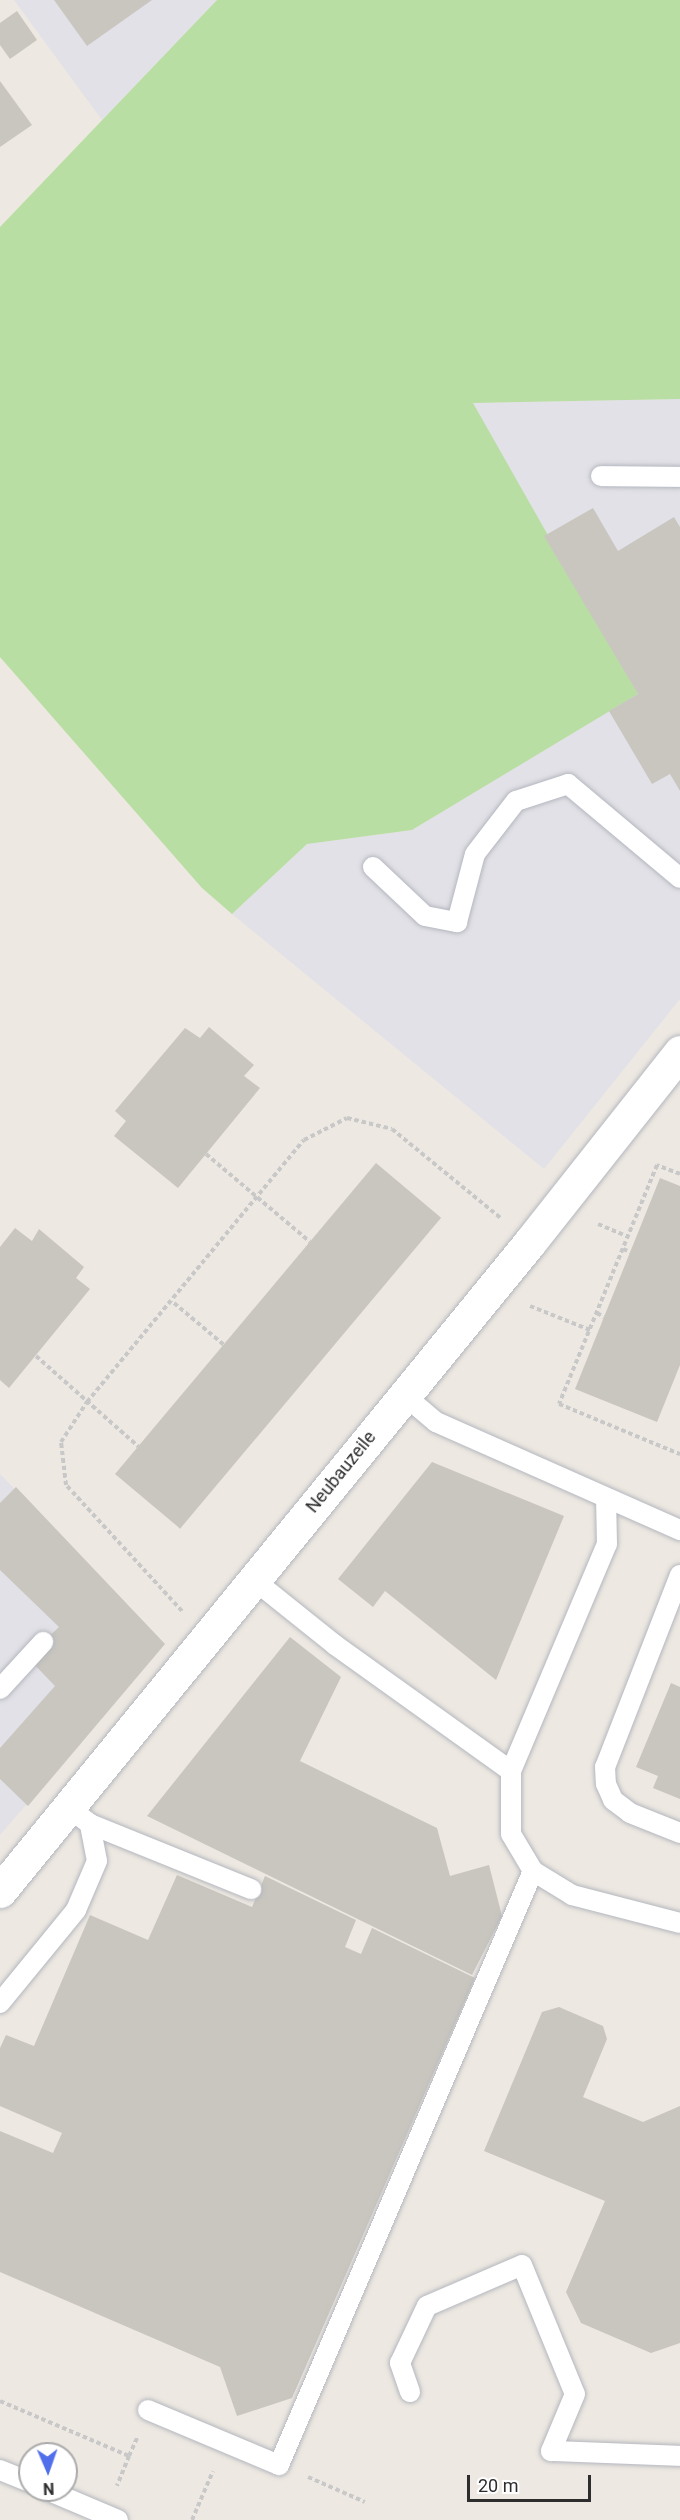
<!DOCTYPE html>
<style>
body{margin:0}
#map{position:relative;width:680px;height:2520px;overflow:hidden;background:#ede8e1;font-family:Roboto,sans-serif}
div>[style]{position:absolute}
.industrial>*{inset:0;background:#e2e1e7}
.green>*{inset:0;background:#b8dea3}
.building>*{inset:0;background:#c9c6bf;transform-origin:0 0}
.path>*{height:4px;margin-top:-2px;transform-origin:0;background:repeating-linear-gradient(90deg,#c8c8c8 0 4.5px,transparent 0 7.5px)}
.roads{filter:drop-shadow(0 0 2px #b4b7bf) drop-shadow(0 0 2px #b4b7bf)}
.service>*{height:20px;margin:-10px;padding:0 10px;transform-origin:10px;border-radius:10px;background:#fff}
.tertiary>*{height:33px;margin:-16.5px;padding:0 16.5px;transform-origin:16.5px;border-radius:16.5px;background:#fff}
span{translate:-50% -50%;white-space:nowrap;text-align:center;line-height:1.15;-webkit-text-stroke:4.5px #fff;paint-order:stroke}
.street-label{font-size:18px;color:#2d2d2d}
.north{position:absolute;left:18px;top:2442px;width:60px;height:60px;box-sizing:border-box;background:#fff;border:2px solid #ababab;border-radius:50%;rotate:178deg;font-size:16px;font-weight:700;line-height:24px;text-align:center;color:#2d2d2d}
.north::after{content:'';display:block;margin:auto;width:21px;height:27px;background:#516feb;clip-path:polygon(50% 0,100% 100%,50% 72%,0 100%)}
.scale{position:absolute;left:467px;top:2475px;width:124px;height:27px;box-sizing:border-box;border:3px solid #2d2d2d;border-top:0;padding-left:8px;font-size:18px;line-height:21px;white-space:nowrap;color:#2d2d2d;-webkit-text-stroke:4px #fff;paint-order:stroke}
</style>
<div id="map">
<div class="industrial">
<div style="clip-path:polygon(14px 0,217px 0,102px 120px)"></div>
<div style="clip-path:polygon(680px 399px,680px 999px,544px 1169px,232px 914px,307px 844px,412px 830px,609px 711px,544px 536px,473px 403px)"></div>
<div style="clip-path:polygon(0 1474px,165px 1644px,0 1835px)"></div>
</div>
<div class="green">
<div style="clip-path:polygon(217px 0,680px 0,680px 399px,473px 403px,638px 694px,412px 830px,307px 844px,232px 914px,202px 888px,0 657px,0 227px)"></div>
</div>
<div class="building">
<div style="clip-path:polygon(54px 0,152px 0,87px 46px)"></div>
<div style="clip-path:polygon(17px 11px,37px 40px,10px 59px,0 45px,0 23px)"></div>
<div style="clip-path:polygon(0 81px,32px 125px,0 147px)"></div>
<div style="clip-path:polygon(593px 508px,618px 551px,674px 517px,680px 527px,680px 791px,670px 774px,652px 784px,609px 711px,638px 694px,544px 536px)"></div>
<div style="clip-path:polygon(209px 1027px,254px 1065px,244px 1076px,260px 1088px,178px 1188px,114px 1136px,126px 1121px,115px 1111px,185px 1028px,200px 1038px)"></div>
<div style="left:376px;top:1163px;width:85px;height:406px;rotate:40deg"></div>
<div style="clip-path:polygon(660px 1178px,680px 1186px,680px 1365px,657px 1422px,575px 1389px)"></div>
<div style="clip-path:polygon(15px 1228px,32px 1241px,39px 1229px,84px 1267px,76px 1278px,90px 1289px,9px 1388px,0 1380px,0 1247px)"></div>
<div style="clip-path:polygon(432px 1462px,564px 1516px,496px 1680px,385px 1591px,373px 1607px,338px 1579px)"></div>
<div style="clip-path:polygon(16px 1487px,165px 1644px,28px 1806px,0 1779px,0 1748px,55px 1686px,27px 1657px,59px 1627px,0 1570px,0 1503px)"></div>
<div style="clip-path:polygon(290px 1637px,341px 1677px,300px 1761px,437px 1828px,450px 1876px,489px 1865px,502px 1916px,472px 1975px,147px 1816px)"></div>
<div style="clip-path:polygon(671px 1683px,680px 1687px,680px 1799px,653px 1788px,658px 1776px,636px 1767px)"></div>
<div style="clip-path:polygon(177px 1875px,252px 1907px,265px 1876px,356px 1920px,345px 1947px,361px 1954px,372px 1928px,475px 1978px,292px 2398px,237px 2416px,220px 2367px,0 2272px,0 2131px,53px 2153px,62px 2133px,0 2106px,0 2048px,6px 2035px,34px 2046px,90px 1915px,148px 1940px)"></div>
<div style="clip-path:polygon(559px 2007px,603px 2026px,607px 2039px,583px 2097px,643px 2122px,680px 2106px,680px 2343px,651px 2353px,581px 2323px,566px 2292px,605px 2201px,484px 2151px,542px 2012px)"></div>
</div>
<div class="path">
<div style="left:206px;top:1154px;width:136px;rotate:40.2deg"></div>
<div style="left:680px;top:1174px;width:25px;rotate:-159deg"></div>
<div style="left:657px;top:1165px;width:258px;rotate:112.3deg"></div>
<div style="left:559px;top:1404px;width:131px;rotate:22.5deg"></div>
<div style="left:598px;top:1224px;width:33px;rotate:23deg"></div>
<div style="left:623px;top:1249px;width:8px;rotate:23deg"></div>
<div style="left:174px;top:1303px;width:65px;rotate:40deg"></div>
<div style="left:530px;top:1306px;width:65px;rotate:21.8deg"></div>
<div style="left:597px;top:1313px;width:8px;rotate:30deg"></div>
<div style="left:36px;top:1356px;width:137px;rotate:41.5deg"></div>
<div style="left:182px;top:1611px;width:171px;rotate:-132.6deg"></div>
<div style="left:66px;top:1485px;width:43px;rotate:-96.6deg"></div>
<div style="left:61px;top:1442px;width:48px;rotate:-57deg"></div>
<div style="left:87px;top:1402px;width:340px;rotate:-50.4deg"></div>
<div style="left:304px;top:1140px;width:48px;rotate:-27.1deg"></div>
<div style="left:347px;top:1118px;width:46px;rotate:13.7deg"></div>
<div style="left:392px;top:1129px;width:142px;rotate:39.3deg"></div>
<div style="left:0;top:2401px;width:140px;rotate:23.1deg"></div>
<div style="left:129px;top:2456px;width:32px;rotate:112deg"></div>
<div style="left:129px;top:2456px;width:20px;rotate:-66deg"></div>
<div style="left:308px;top:2477px;width:62px;rotate:23.7deg"></div>
<div style="left:192px;top:2520px;width:53px;rotate:-66.8deg"></div>
</div>
<div class="roads">
<div class="service">
<div style="left:601px;top:476px;width:79px;rotate:0.7deg"></div>
<div style="left:373px;top:867px;width:71px;rotate:43.3deg"></div>
<div style="left:425px;top:916px;width:33px;rotate:11deg"></div>
<div style="left:457px;top:922px;width:70px;rotate:-75.2deg"></div>
<div style="left:475px;top:854px;width:67px;rotate:-52.3deg"></div>
<div style="left:516px;top:801px;width:55px;rotate:-18.1deg"></div>
<div style="left:568px;top:784px;width:146px;rotate:40deg"></div>
<div style="left:404px;top:1395px;width:42px;rotate:40.2deg"></div>
<div style="left:436px;top:1422px;width:267px;rotate:23.9deg"></div>
<div style="left:680px;top:1575px;width:206px;rotate:111.3deg"></div>
<div style="left:605px;top:1767px;width:17px;rotate:87deg"></div>
<div style="left:606px;top:1784px;width:17px;rotate:66deg"></div>
<div style="left:613px;top:1800px;width:21px;rotate:37deg"></div>
<div style="left:630px;top:1813px;width:54px;rotate:21.8deg"></div>
<div style="left:254px;top:1580px;width:104px;rotate:38.7deg"></div>
<div style="left:335px;top:1645px;width:216px;rotate:35.6deg"></div>
<div style="left:511px;top:1771px;width:246px;rotate:-67.1deg"></div>
<div style="left:607px;top:1544px;width:46px;rotate:-91.2deg"></div>
<div style="left:0;top:1689px;width:64px;rotate:-47.5deg"></div>
<div style="left:511px;top:1771px;width:63px;rotate:90deg"></div>
<div style="left:511px;top:1834px;width:43px;rotate:59.3deg"></div>
<div style="left:533px;top:1871px;width:46px;rotate:31.6deg"></div>
<div style="left:572px;top:1895px;width:112px;rotate:14.5deg"></div>
<div style="left:90px;top:1824px;width:174px;rotate:22deg"></div>
<div style="left:0;top:2003px;width:120px;rotate:-50.7deg"></div>
<div style="left:76px;top:1910px;width:53px;rotate:-66.8deg"></div>
<div style="left:97px;top:1861px;width:38px;rotate:-101deg"></div>
<div style="left:90px;top:1824px;width:28px;rotate:-142deg"></div>
<div style="left:410px;top:2392px;width:31px;rotate:-109deg"></div>
<div style="left:400px;top:2363px;width:63px;rotate:-64.7deg"></div>
<div style="left:427px;top:2306px;width:103px;rotate:-23.3deg"></div>
<div style="left:522px;top:2265px;width:139px;rotate:67.7deg"></div>
<div style="left:575px;top:2394px;width:62px;rotate:112.8deg"></div>
<div style="left:551px;top:2451px;width:129px;rotate:2.2deg"></div>
<div style="left:148px;top:2410px;width:142px;rotate:22.8deg"></div>
<div style="left:279px;top:2465px;width:646px;rotate:-66.85deg"></div>
<div style="left:0;top:2470px;width:32px;rotate:22deg"></div>
<div style="left:47px;top:2490px;width:77px;rotate:22.9deg"></div>
</div>
<div class="tertiary">
<div style="left:0;top:1891px;width:838px;rotate:-50.76deg"></div>
<div style="left:530px;top:1242px;width:242px;rotate:-51.7deg"></div>
</div>
</div>
<div class="street-label">
<span style="left:341px;top:1472px;rotate:-51deg">Neubauzeile</span>
</div>
<div class="north">N</div>
<div class="scale">20 m</div>
</div>
